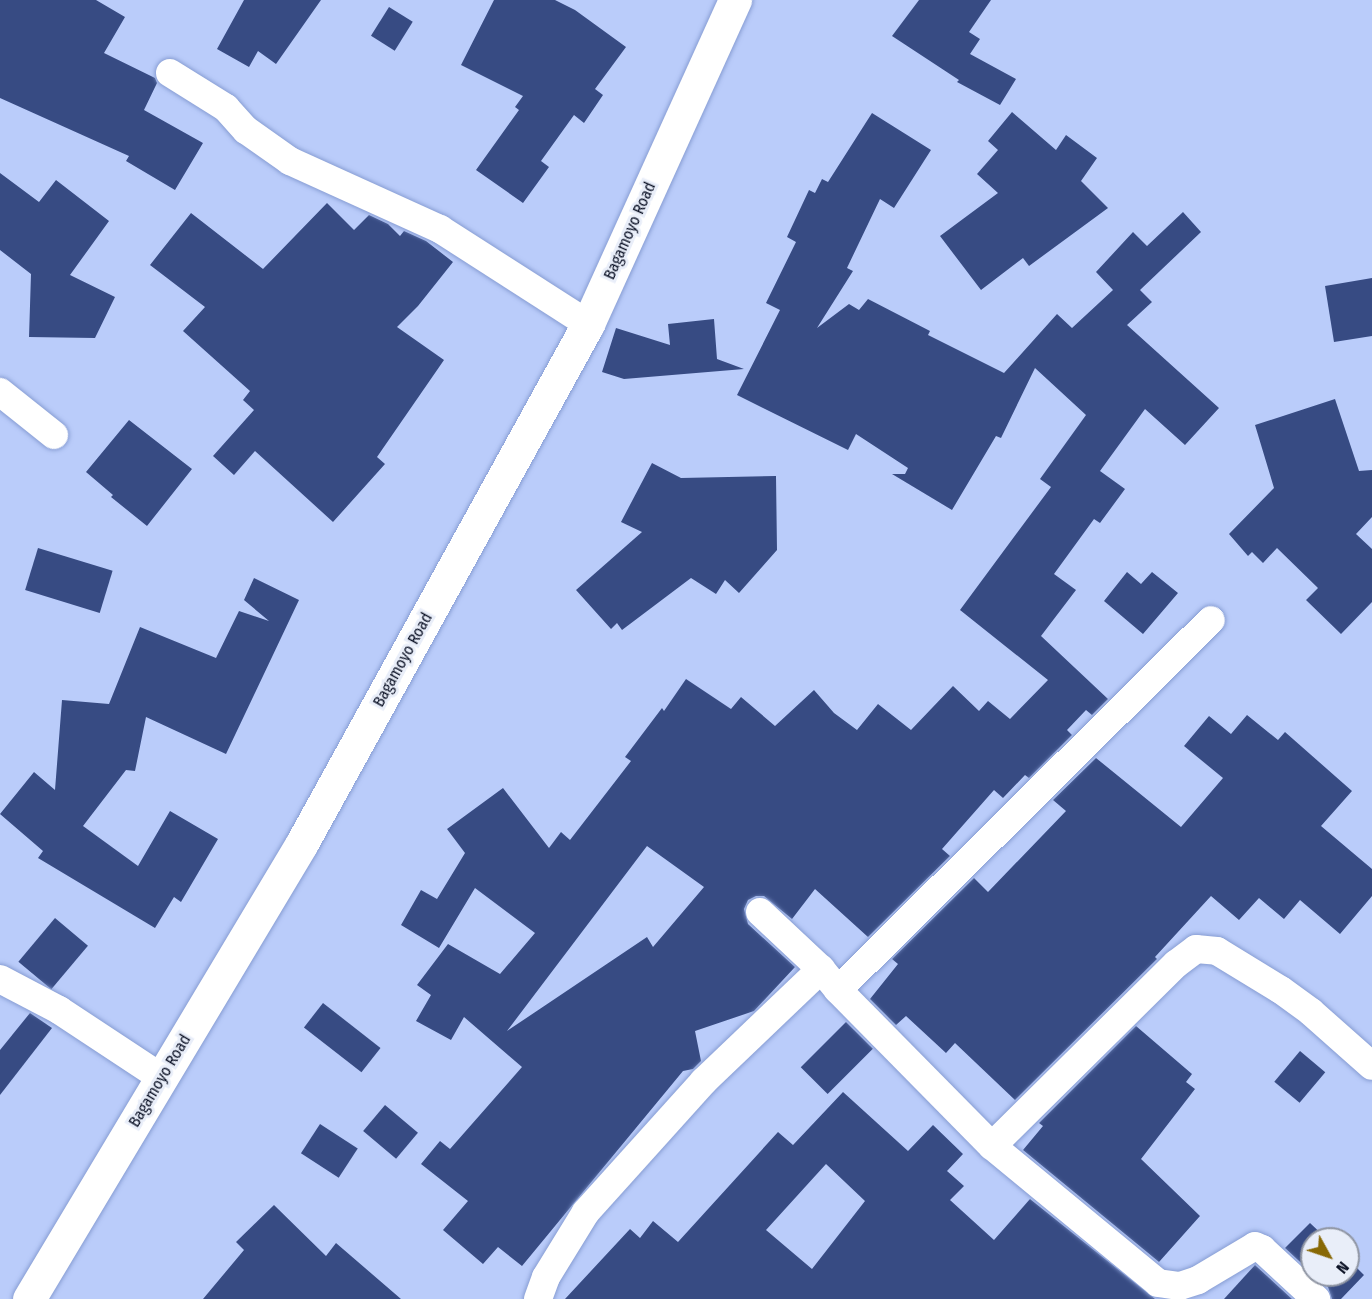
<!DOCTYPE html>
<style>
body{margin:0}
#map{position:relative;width:1372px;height:1299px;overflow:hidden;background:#baccfa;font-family:"Fira Sans Condensed",sans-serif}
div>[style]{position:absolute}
.building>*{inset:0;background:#374b83;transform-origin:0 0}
.roads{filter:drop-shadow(0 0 2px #879dd3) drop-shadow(0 0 2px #879dd3)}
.minor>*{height:28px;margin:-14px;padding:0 14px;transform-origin:14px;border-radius:14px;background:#fff}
.trunk>*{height:33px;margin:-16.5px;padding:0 16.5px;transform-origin:16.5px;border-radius:16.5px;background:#fff}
span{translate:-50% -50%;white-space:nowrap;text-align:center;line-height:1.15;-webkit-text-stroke:6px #e9eef9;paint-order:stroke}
.street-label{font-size:16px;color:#090f23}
.north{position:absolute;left:1300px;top:1227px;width:60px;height:60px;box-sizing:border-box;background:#e9eef9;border:2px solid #8f95a3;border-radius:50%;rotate:130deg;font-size:16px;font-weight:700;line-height:24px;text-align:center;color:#090f23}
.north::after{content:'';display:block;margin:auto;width:21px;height:27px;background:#886805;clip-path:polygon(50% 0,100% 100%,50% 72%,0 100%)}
</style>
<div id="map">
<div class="building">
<div style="clip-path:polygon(0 0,96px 0,125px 17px,104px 53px,155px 78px,157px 83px,144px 110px,203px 143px,175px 190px,126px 161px,129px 156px,0 98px)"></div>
<div style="clip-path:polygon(244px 0,321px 0,276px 64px,258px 51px,249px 67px,217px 49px)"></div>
<div style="clip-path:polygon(494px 0,555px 0,575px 10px,626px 47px,595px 89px,603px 95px,584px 123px,574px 115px,541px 161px,549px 167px,523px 203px,476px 170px,519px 110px,515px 107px,523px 96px,461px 65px)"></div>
<div style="clip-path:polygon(919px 0,991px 0,969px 32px,980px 39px,970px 54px,1016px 79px,1000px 105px,957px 82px,959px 80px,892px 36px)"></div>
<div style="left:389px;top:7px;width:28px;height:34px;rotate:32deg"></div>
<div style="clip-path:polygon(1012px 112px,1056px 150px,1066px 135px,1097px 158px,1081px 181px,1108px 208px,1029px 266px,1023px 258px,981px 290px,940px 236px,998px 193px,977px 174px,998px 150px,988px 141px)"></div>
<div style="clip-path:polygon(evenodd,872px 113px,931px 150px,894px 208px,880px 199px,847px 268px,853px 271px,817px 328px,849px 304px,859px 310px,868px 299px,930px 331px,928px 335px,1004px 373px,1057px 314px,1072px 328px,1113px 290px,1096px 272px,1133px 232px,1147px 246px,1183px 212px,1201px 232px,1140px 290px,1152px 302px,1127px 325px,1219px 408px,1185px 445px,1145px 409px,1100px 471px,1125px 489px,1100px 523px,1094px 519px,1054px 574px,1076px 590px,1041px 636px,1108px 699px,1092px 715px,1086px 710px,1067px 730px,1072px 735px,1029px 778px,1025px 775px,1003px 798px,994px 790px,942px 849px,950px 856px,868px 937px,815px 889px,792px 919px,764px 896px,756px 896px,748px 900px,744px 909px,748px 924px,795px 967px,754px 1011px,695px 1031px,701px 1061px,693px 1069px,683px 1071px,522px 1266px,498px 1247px,483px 1264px,443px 1230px,468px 1201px,421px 1164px,440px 1141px,450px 1149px,522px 1067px,464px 1017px,451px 1040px,416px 1021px,431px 995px,417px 985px,448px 944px,500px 974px,535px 933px,475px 888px,439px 948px,401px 925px,421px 890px,437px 899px,465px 853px,447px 829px,503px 788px,549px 848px,561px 832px,570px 840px,631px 761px,625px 757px,662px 708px,664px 711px,686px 679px,731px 709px,741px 697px,775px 726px,814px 690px,834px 713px,857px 730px,878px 704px,911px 730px,953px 686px,979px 711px,988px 701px,1010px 719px,1048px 680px,960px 610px,1051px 487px,1040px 479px,1086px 415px,1035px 368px,1001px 438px,996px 436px,952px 510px,892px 474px,905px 474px,908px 468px,856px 434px,848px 450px,737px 395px,780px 310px,766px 303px,796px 242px,787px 237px,809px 190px,815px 193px,822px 179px,828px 182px,872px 113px,647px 846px,704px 887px,653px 947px,647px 937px,507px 1031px,647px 846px)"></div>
<div style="clip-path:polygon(0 173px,39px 202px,56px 180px,109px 221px,70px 275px,115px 297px,95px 338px,29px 337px,31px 274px,0 250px)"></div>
<div style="clip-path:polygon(327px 203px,354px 230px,369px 215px,388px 224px,400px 236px,404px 231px,426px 241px,453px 262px,418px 306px,397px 327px,444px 360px,377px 457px,385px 464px,333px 522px,255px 451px,234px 475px,213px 456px,254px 410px,243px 400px,250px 391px,183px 331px,205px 307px,150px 265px,191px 213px,263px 269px)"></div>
<div style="clip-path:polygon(1372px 278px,1372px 336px,1334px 342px,1325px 286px)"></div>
<div style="clip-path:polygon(714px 319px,717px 359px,744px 369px,624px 379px,602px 372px,616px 328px,670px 345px,668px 324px)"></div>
<div style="clip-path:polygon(1335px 399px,1359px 471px,1372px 470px,1372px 517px,1356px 534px,1372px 549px,1372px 602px,1341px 634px,1306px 600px,1318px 588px,1277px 548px,1263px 563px,1252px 552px,1248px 556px,1229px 534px,1274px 488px,1255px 425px)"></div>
<div style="clip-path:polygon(129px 420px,192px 469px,147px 526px,111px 497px,113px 495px,86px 472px)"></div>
<div style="clip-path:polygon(652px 463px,681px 478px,776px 476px,777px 550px,739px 593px,725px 580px,716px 594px,691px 578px,622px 630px,617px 623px,611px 629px,576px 590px,642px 532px,621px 522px)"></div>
<div style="left:38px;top:548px;width:78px;height:44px;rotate:17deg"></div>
<div style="clip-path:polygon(1127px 572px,1141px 584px,1152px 572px,1178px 593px,1143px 634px,1104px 601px)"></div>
<div style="clip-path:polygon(254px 578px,299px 600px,226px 754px,146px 717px,135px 771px,126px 770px,83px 826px,138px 866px,170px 811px,218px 839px,181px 902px,174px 897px,155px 928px,38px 858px,43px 851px,0 814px,34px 772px,55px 790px,62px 700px,109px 704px,140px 627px,216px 658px,239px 611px,269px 621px,244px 600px)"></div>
<div style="clip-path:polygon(1247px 715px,1278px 740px,1285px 732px,1352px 791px,1321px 826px,1372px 869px,1372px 896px,1340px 934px,1300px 900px,1284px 919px,1259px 898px,1239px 920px,1211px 896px,1155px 957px,1157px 959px,1015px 1100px,955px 1043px,946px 1053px,906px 1016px,896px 1025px,870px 999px,898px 964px,892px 959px,974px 878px,988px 892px,1066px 811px,1053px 800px,1096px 758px,1181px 827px,1223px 778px,1184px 746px,1209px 716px,1231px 734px)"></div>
<div style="left:55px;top:918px;width:43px;height:57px;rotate:40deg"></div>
<div style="left:323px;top:1003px;width:73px;height:31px;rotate:38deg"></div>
<div style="clip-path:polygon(30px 1013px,52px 1028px,0 1095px,0 1050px)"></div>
<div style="left:846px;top:1022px;width:38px;height:64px;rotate:45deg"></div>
<div style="clip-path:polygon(1136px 1026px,1192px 1074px,1186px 1082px,1195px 1089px,1141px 1159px,1200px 1216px,1159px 1262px,1023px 1150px,1043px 1126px,1039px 1123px)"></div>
<div style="left:1300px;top:1051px;width:33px;height:40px;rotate:40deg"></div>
<div style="clip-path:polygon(evenodd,843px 1092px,908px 1151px,933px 1125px,963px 1154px,947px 1171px,964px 1186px,950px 1200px,994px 1240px,1030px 1199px,1155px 1299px,565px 1299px,630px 1229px,640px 1238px,653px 1221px,678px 1242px,778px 1132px,793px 1145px,843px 1092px,826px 1164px,865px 1201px,812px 1269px,766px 1230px,826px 1164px)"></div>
<div style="left:385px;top:1105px;width:43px;height:34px;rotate:40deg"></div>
<div style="left:320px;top:1124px;width:45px;height:35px;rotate:33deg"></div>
<div style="clip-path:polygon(274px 1205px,326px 1256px,336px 1243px,401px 1299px,203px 1299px,244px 1250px,236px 1242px)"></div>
<div style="clip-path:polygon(1310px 1223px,1327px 1239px,1312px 1239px,1312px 1273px,1285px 1248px)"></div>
<div style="clip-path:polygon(1348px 1259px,1364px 1275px,1341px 1299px,1332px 1299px,1328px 1287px,1314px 1275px,1348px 1275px)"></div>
<div style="clip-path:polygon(1255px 1265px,1292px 1299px,1224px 1299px)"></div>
</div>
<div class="roads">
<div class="minor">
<div style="left:170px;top:73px;width:66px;rotate:32deg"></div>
<div style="left:226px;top:108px;width:30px;rotate:48deg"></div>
<div style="left:246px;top:130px;width:54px;rotate:35.2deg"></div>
<div style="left:290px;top:161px;width:165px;rotate:24.4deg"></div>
<div style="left:440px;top:229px;width:176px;rotate:32.7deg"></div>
<div style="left:0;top:392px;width:69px;rotate:38.5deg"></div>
<div style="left:760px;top:912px;width:83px;rotate:43.1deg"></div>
<div style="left:821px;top:969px;width:27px;rotate:51deg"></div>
<div style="left:838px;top:990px;width:219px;rotate:45.4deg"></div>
<div style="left:992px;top:1146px;width:215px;rotate:39.5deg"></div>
<div style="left:1158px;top:1283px;width:22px;rotate:8deg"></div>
<div style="left:1180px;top:1286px;width:19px;rotate:-18deg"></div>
<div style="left:1198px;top:1280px;width:66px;rotate:-30.8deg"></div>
<div style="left:1255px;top:1246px;width:8px;rotate:23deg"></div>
<div style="left:1262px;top:1249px;width:74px;rotate:42.8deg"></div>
<div style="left:0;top:979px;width:67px;rotate:27.7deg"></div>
<div style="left:59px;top:1010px;width:123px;rotate:33.4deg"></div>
<div style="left:838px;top:990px;width:525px;rotate:-44.77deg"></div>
<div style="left:992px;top:1146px;width:259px;rotate:-44.7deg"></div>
<div style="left:1176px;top:964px;width:25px;rotate:-37deg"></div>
<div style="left:1196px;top:949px;width:21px;rotate:5deg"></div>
<div style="left:1217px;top:951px;width:75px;rotate:31.4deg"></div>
<div style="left:1281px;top:990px;width:37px;rotate:36deg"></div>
<div style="left:1311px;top:1012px;width:81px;rotate:41.5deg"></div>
<div style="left:538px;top:1299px;width:23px;rotate:-70deg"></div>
<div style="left:546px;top:1277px;width:76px;rotate:-58.4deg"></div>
<div style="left:586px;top:1212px;width:176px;rotate:-48deg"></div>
<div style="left:704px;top:1081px;width:162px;rotate:-43.7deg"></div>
</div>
<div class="trunk">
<div style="left:29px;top:1299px;width:531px;rotate:-59.09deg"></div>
<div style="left:302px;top:843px;width:593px;rotate:-61.14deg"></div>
<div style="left:588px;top:324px;width:356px;rotate:-65.6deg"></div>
</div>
</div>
<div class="street-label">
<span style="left:630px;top:231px;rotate:-66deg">Bagamoyo Road</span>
<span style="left:403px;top:660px;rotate:-61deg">Bagamoyo Road</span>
<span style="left:160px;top:1081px;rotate:-59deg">Bagamoyo Road</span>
</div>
<div class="north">N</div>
</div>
